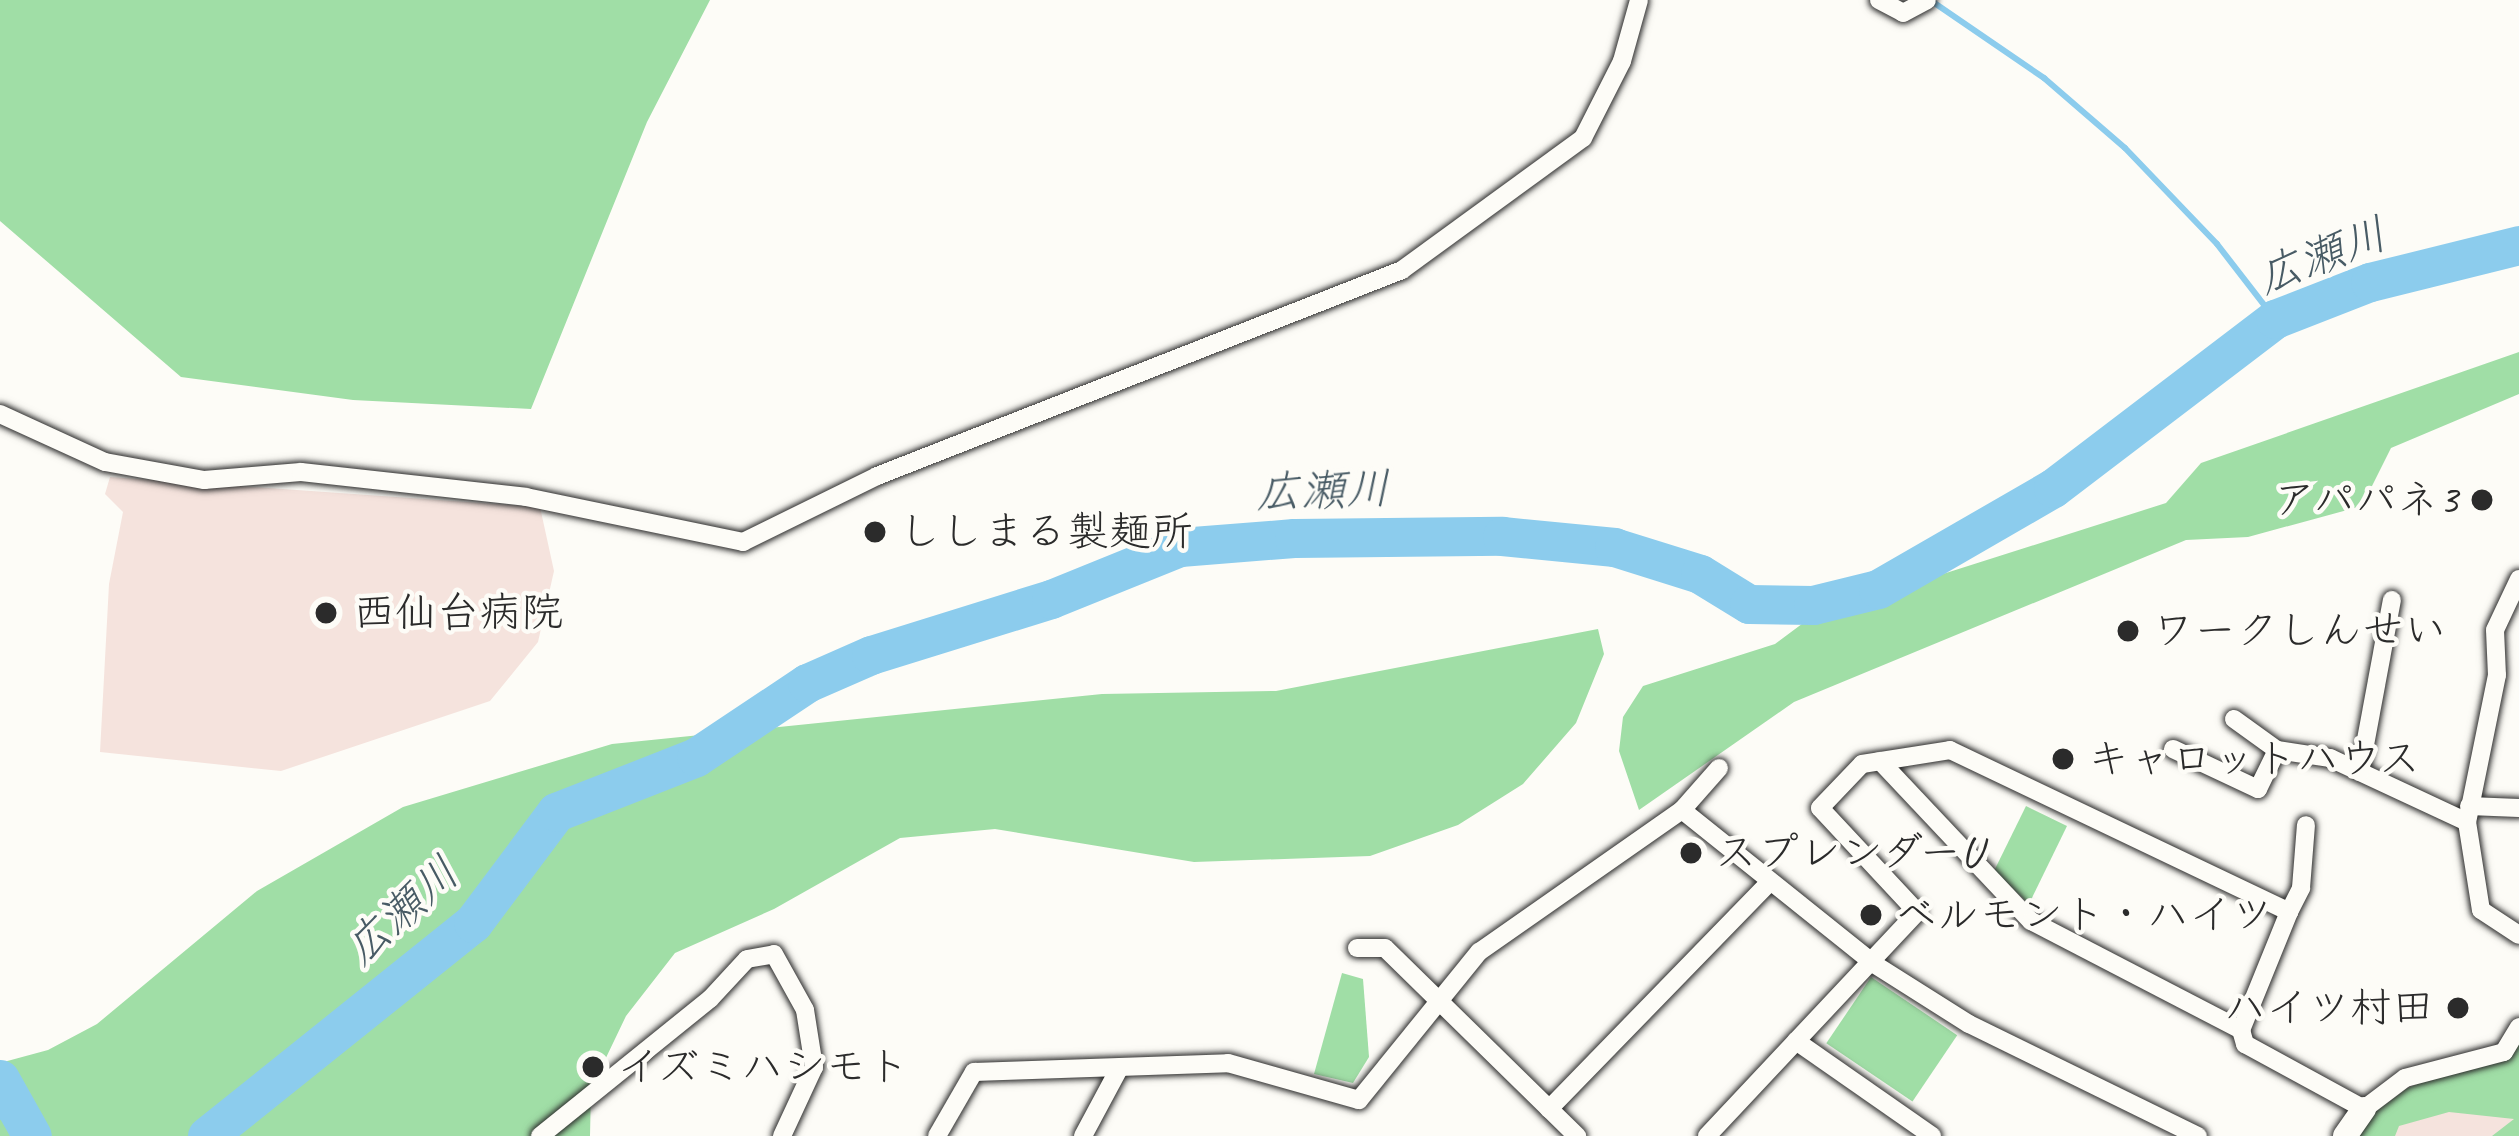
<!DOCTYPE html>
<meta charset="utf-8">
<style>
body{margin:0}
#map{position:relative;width:2519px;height:1136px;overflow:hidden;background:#fdfcf7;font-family:Caveat,"Klee One",sans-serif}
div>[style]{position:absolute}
.built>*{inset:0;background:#f5e3dd}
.green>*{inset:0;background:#a0dea6;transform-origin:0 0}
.stream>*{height:6px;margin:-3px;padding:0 3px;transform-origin:3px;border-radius:3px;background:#8ccced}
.river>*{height:39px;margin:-19.5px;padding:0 19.5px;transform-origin:19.5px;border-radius:19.5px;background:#8ccced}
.roads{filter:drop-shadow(0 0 3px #2b2b2b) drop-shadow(0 0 3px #2b2b2b)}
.minor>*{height:18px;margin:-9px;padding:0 9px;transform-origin:9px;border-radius:9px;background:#fdfcf7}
.tertiary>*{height:24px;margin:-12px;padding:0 12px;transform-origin:12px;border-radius:12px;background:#fdfcf7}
.dots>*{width:33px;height:33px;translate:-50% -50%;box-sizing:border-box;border:6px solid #fdfcf7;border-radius:50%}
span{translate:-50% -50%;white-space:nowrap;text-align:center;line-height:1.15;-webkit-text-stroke:9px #fdfcf7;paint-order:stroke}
.poi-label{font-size:42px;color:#2b2b2b}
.right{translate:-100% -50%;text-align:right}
.left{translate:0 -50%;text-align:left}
.water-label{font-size:45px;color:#485b65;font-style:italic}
</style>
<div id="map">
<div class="built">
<div style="clip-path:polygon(110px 477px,540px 507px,554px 571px,538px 642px,490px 701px,281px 771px,100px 752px,109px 584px,123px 512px,105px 494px)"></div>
<div style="clip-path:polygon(2519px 1049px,2519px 1136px,2358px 1136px,2406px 1089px)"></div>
</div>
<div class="green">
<div style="clip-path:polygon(0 0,710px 0,647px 122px,531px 409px,353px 400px,181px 377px,0 221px)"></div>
<div style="clip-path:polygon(2519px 352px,2519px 394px,2391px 448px,2362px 506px,2248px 537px,2186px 540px,1794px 702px,1639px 810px,1619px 751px,1623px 717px,1643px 686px,1775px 644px,1814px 615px,2166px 503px,2201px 463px)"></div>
<div style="clip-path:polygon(1598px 629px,1604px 654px,1576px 723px,1523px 784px,1458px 825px,1370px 856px,1194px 862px,995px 829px,900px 838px,774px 909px,675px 953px,626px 1016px,591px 1089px,590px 1136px,0 1136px,0 1063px,48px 1050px,97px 1024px,257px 891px,403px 807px,612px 744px,1102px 694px,1276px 691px)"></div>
<div style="clip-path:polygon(2026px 806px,2067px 826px,2029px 904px,1994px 871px)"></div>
<div style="clip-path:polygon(1342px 973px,1363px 979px,1369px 1057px,1353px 1083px,1314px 1074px)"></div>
<div style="left:1871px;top:977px;width:104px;height:80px;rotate:34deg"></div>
<div style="clip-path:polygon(2519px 1040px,2519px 1136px,2492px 1136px,2514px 1119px,2449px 1112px,2399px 1126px,2395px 1136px,2358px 1136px,2370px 1116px,2406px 1089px)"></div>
</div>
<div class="stream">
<div style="left:1933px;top:2px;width:135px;rotate:34.4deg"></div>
<div style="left:2044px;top:78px;width:107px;rotate:40.8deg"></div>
<div style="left:2125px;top:148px;width:133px;rotate:46.2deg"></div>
<div style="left:2217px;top:244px;width:95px;rotate:52.3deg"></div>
<div style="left:0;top:1117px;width:21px;rotate:-17deg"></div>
</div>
<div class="river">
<div style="left:0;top:1079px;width:65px;rotate:60.7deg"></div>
<div style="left:207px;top:1136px;width:341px;rotate:-38.7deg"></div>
<div style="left:473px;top:923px;width:139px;rotate:-53.2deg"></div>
<div style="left:556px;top:812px;width:150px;rotate:-21.4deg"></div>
<div style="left:696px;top:757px;width:133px;rotate:-33.7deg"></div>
<div style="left:807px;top:683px;width:70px;rotate:-23.6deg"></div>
<div style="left:871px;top:655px;width:189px;rotate:-17.3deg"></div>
<div style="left:1051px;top:599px;width:139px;rotate:-22deg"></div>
<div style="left:1180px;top:547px;width:114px;rotate:-4.5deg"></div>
<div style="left:1294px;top:538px;width:208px;rotate:-0.6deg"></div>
<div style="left:1502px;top:536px;width:113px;rotate:5.6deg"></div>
<div style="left:1614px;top:547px;width:90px;rotate:17.4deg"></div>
<div style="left:1700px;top:574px;width:57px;rotate:31.5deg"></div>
<div style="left:1749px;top:604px;width:64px;rotate:0.9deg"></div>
<div style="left:1813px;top:605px;width:67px;rotate:-13.8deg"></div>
<div style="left:1878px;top:589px;width:202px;rotate:-30deg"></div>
<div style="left:2053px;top:488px;width:279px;rotate:-37.3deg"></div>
<div style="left:2275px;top:319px;width:102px;rotate:-21.3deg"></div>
<div style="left:2370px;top:282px;width:154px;rotate:-13.9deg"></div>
</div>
<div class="roads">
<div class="minor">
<div style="left:1879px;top:0;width:27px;rotate:28deg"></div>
<div style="left:1903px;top:13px;width:27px;rotate:-28deg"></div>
<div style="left:0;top:414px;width:115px;rotate:24.6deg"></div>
<div style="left:105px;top:462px;width:101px;rotate:10.3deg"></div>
<div style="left:204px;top:480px;width:97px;rotate:-4.7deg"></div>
<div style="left:301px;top:472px;width:226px;rotate:6.3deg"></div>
<div style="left:526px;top:497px;width:222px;rotate:11.7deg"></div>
<div style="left:743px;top:542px;width:149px;rotate:-26.2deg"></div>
<div style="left:877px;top:476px;width:564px;rotate:-21.42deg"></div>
<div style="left:1402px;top:270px;width:224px;rotate:-36.1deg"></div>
<div style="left:1583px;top:138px;width:86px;rotate:-63.1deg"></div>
<div style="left:1622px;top:61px;width:63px;rotate:-74.4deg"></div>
<div style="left:2519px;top:579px;width:56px;rotate:115.2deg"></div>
<div style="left:2495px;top:630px;width:45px;rotate:87.5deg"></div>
<div style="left:2497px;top:675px;width:150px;rotate:101.5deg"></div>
<div style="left:2467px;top:822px;width:89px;rotate:81deg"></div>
<div style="left:2481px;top:910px;width:45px;rotate:33.3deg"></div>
<div style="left:2234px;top:719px;width:53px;rotate:35.8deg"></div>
<div style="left:2277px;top:750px;width:54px;rotate:8.6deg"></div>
<div style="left:2330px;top:758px;width:151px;rotate:25deg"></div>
<div style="left:2173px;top:749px;width:94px;rotate:25.2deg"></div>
<div style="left:2258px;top:789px;width:43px;rotate:-64deg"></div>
<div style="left:1880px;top:761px;width:220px;rotate:46.7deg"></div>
<div style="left:2031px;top:921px;width:237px;rotate:27.4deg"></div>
<div style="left:2360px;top:772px;width:175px;rotate:-79.5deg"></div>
<div style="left:2469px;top:806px;width:50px;rotate:2.3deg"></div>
<div style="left:1682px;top:810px;width:56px;rotate:-48.6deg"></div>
<div style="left:2289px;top:912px;width:27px;rotate:-63deg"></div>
<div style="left:2301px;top:888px;width:63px;rotate:-85.5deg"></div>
<div style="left:1357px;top:948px;width:28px"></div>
<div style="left:1385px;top:948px;width:269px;rotate:44.4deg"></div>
<div style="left:1796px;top:1041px;width:166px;rotate:34.9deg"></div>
<div style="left:1549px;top:1109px;width:317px;rotate:-45.8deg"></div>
<div style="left:540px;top:1136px;width:218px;rotate:-38.9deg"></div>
<div style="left:710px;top:999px;width:54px;rotate:-47.2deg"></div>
<div style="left:747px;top:959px;width:27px;rotate:-10deg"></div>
<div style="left:774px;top:954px;width:64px;rotate:61deg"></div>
<div style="left:805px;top:1010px;width:58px;rotate:81deg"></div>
<div style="left:814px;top:1067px;width:76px;rotate:114.9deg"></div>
<div style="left:937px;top:1136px;width:74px;rotate:-60deg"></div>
<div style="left:974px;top:1072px;width:254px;rotate:-2deg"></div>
<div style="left:1228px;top:1063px;width:136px;rotate:15.8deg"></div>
<div style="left:1359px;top:1100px;width:191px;rotate:-51deg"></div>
<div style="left:1479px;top:952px;width:248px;rotate:-35deg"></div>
<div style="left:1682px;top:810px;width:246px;rotate:38.7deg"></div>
<div style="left:1874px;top:964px;width:112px;rotate:32.3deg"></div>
<div style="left:1969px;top:1024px;width:255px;rotate:26.1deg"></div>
<div style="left:1083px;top:1136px;width:76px;rotate:-61.8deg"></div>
<div style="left:1707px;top:1136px;width:307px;rotate:-46.8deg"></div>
<div style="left:1917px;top:912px;width:142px;rotate:-133deg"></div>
<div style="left:1820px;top:808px;width:61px;rotate:-46.3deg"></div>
<div style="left:1862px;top:764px;width:89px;rotate:-9deg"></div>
<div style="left:1950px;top:750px;width:376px;rotate:25.5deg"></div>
<div style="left:2289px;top:912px;width:127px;rotate:112.1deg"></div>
<div style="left:2241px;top:1030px;width:15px;rotate:74deg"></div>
<div style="left:2245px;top:1044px;width:136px;rotate:28.6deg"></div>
<div style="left:2364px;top:1109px;width:51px;rotate:-37.1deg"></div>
<div style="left:2405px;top:1078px;width:102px;rotate:-14.7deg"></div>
<div style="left:2504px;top:1052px;width:29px;rotate:-59deg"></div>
</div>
<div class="tertiary">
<div style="left:2345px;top:1136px;width:33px;rotate:-55deg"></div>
</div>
</div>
<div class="dots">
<div style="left:2482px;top:500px;background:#2b2b2b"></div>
<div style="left:875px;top:532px;background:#2b2b2b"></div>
<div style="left:326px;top:613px;background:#2b2b2b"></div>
<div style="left:2128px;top:631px;background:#2b2b2b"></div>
<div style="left:2063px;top:759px;background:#2b2b2b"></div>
<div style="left:1691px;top:853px;background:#2b2b2b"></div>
<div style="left:1871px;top:915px;background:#2b2b2b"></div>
<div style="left:2458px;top:1008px;background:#2b2b2b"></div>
<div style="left:593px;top:1067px;background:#2b2b2b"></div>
</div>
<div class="poi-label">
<span class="right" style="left:2458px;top:500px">アパパネ3</span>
<span class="left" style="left:899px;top:532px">ししまる製麺所</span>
<span class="left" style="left:353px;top:613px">西仙台病院</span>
<span class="left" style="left:2152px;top:631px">ワークしんせい</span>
<span class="left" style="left:2087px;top:759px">キャロットハウス</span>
<span class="left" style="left:1715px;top:853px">スプレンダーU</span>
<span class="left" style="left:1895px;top:915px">ベルモント・ハイツ</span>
<span class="right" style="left:2434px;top:1008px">ハイツ村田</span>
<span class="left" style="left:617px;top:1067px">イズミハシモト</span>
</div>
<div class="water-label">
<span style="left:2322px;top:256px;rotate:-21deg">広瀬川</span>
<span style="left:1323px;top:491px;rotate:-2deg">広瀬川</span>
<span style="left:402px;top:911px;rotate:-42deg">広瀬川</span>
</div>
</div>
